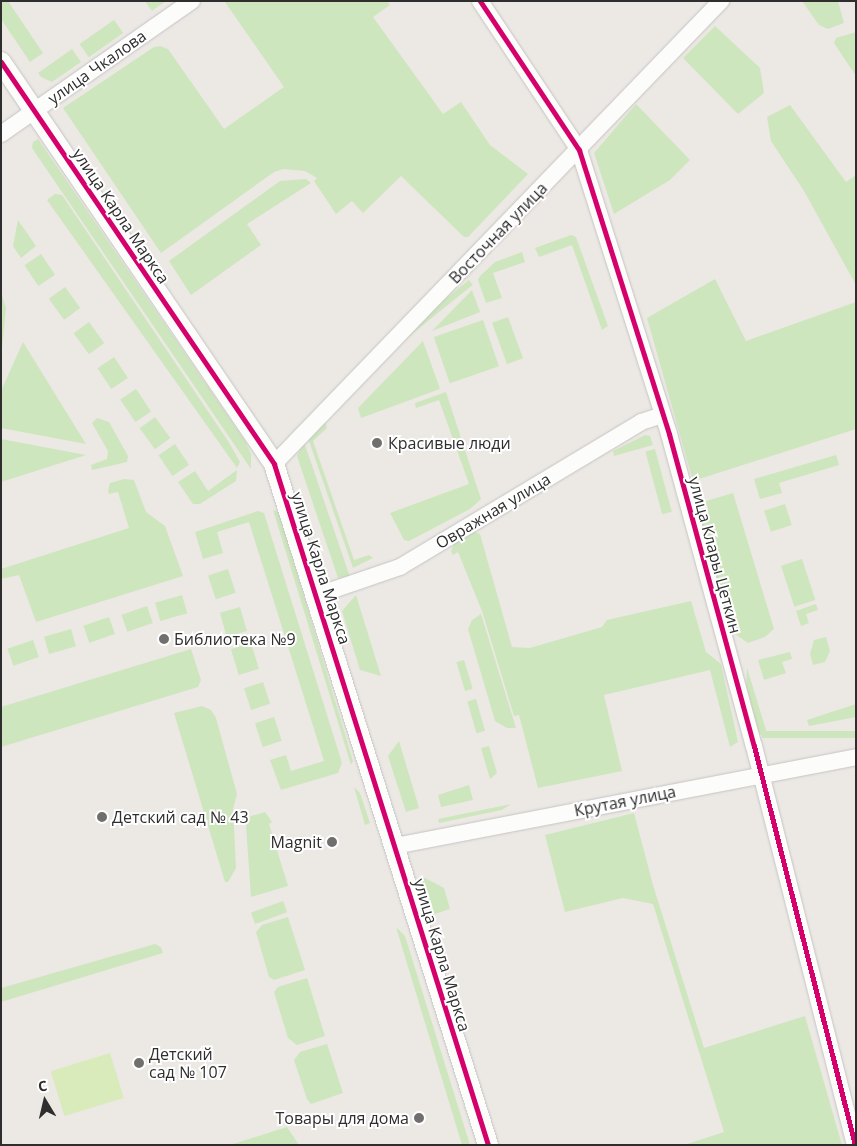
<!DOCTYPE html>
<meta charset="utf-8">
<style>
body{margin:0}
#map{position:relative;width:857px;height:1146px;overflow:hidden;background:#ece8e4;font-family:"Open Sans",sans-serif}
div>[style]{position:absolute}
.green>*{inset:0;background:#cee6be;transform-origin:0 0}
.pitch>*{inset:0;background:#d9eabb;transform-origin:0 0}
.roads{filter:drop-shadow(0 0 1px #c5c4c5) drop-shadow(0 0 1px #c5c4c5)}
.minor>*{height:16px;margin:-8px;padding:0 8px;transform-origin:8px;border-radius:8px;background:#fcfcfb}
.tertiary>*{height:20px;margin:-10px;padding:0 10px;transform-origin:10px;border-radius:10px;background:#fcfcfb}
.cycleway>*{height:5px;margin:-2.5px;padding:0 2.5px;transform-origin:2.5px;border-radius:2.5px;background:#d6006c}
.dots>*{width:14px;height:14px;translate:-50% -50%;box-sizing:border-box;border:2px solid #fff;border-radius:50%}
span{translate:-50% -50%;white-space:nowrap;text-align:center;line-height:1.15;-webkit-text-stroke:4px #fff;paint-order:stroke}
.street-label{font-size:16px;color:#2e2e2e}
.poi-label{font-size:16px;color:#2e2e2e}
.left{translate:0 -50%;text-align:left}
.right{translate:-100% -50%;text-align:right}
.frame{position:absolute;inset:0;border:2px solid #2e2e2e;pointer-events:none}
.north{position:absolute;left:20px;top:1076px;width:50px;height:50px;-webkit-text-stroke:4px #fff;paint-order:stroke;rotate:351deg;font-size:14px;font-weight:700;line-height:20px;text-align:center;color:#2e2e2e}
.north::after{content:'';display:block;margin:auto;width:18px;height:22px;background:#2e2e2e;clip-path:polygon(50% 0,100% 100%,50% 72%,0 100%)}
</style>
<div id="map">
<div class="green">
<div style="clip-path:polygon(1px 1px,8px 1px,43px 53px,30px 62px,1px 19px)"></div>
<div style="clip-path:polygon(145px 1px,166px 1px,152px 11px)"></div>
<div style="clip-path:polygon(387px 1px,390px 5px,373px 17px,443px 114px,461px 102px,490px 145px,528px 174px,468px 237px,464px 237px,401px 176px,363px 213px,352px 201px,336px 214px,314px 181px,317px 178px,305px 171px,283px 169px,274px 172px,161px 253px,63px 108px,154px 47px,160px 46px,168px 49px,224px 129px,284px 87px,225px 2px)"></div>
<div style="clip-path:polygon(802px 1px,838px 1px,844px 23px,828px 29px,819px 25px)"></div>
<div style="left:114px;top:20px;width:16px;height:42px;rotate:55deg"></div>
<div style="clip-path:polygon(715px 26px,760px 68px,764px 93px,738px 114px,683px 58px)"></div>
<div style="clip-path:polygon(856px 32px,856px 76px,834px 43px,836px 38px)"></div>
<div style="clip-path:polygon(72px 49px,81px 62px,52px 82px,41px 77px,38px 73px)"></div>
<div style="clip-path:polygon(636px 104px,690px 160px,670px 180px,614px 214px,594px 153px)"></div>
<div style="clip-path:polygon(790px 105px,846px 182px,856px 175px,856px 285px,804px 191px,771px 141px,767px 117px)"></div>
<div style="clip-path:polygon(38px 139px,245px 441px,251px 454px,251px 469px,32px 148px,33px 142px)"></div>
<div style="clip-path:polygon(306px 179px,311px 183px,247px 224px,261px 245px,191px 295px,169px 261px,280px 181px)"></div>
<div style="clip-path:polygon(55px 194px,62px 195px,228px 441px,240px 462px,237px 468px,47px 200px)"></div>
<div style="clip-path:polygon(18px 220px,36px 246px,21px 258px,13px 246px)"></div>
<div style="clip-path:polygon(571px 235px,576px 237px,608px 326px,602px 330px,572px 245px,539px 257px,535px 248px)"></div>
<div style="clip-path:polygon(522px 252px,525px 262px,493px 273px,502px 298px,486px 303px,478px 280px,480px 276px,495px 262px)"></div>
<div style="left:41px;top:254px;width:25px;height:20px;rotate:56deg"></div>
<div style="clip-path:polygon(715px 279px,746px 341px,856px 302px,856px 429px,693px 481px,647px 318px)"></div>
<div style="left:469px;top:280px;width:6px;height:167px;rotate:51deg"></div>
<div style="left:65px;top:287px;width:26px;height:20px;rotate:54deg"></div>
<div style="clip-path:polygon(472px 290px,480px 312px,432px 331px)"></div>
<div style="clip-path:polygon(1px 292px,6px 308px,1px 359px)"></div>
<div style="left:508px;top:317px;width:44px;height:17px;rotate:70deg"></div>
<div style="left:483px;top:320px;width:49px;height:52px;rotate:71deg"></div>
<div style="left:89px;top:322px;width:26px;height:19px;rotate:54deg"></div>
<div style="clip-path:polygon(423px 341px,440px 389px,361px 418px,358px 408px)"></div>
<div style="clip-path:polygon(23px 342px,86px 444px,1px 428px,1px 391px)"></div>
<div style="left:114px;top:357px;width:25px;height:20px;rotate:56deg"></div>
<div style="left:136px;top:389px;width:27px;height:19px;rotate:56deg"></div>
<div style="clip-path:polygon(446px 392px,481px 499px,470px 509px,409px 541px,404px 540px,390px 513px,469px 484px,439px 400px,416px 408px,415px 403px)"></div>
<div style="left:155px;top:417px;width:26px;height:19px;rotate:54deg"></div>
<div style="clip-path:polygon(97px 418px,109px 422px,128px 456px,127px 462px,92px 470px,91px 465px,107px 459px,108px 451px,92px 423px)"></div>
<div style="clip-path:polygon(325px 421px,327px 428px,313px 441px,354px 560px,369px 555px,373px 558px,353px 568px,308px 438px)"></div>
<div style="clip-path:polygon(645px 435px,650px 436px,653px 445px,614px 456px,613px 451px)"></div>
<div style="clip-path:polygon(1px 439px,86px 455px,1px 482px)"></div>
<div style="clip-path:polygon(304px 442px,350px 577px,338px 578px,297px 456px)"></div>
<div style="left:175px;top:444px;width:25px;height:20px;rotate:56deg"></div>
<div style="left:655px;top:449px;width:65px;height:10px;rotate:75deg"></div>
<div style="clip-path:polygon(836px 455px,839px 465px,779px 483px,782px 493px,760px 499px,754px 479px)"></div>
<div style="clip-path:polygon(237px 470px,236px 481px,200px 504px,193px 504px,178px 482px,195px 471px,208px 491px)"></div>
<div style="clip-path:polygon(124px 479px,134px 480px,146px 512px,165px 526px,183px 576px,36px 622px,19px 575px,1px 579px,1px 569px,129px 528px,118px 492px,109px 494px,108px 491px,110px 483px)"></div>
<div style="clip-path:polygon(733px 493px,774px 629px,765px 637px,748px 643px,732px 632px,696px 504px)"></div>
<div style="left:785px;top:504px;width:22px;height:22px;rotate:72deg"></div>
<div style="clip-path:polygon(273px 510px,279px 512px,353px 761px,351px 765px)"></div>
<div style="clip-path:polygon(258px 511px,264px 513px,342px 763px,338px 773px,281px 790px,270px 760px,286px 755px,291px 771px,324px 761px,249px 522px,217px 532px,223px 553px,203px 559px,195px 532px)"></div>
<div style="clip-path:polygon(474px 531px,480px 534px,512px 647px,530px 648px,602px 627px,607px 620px,691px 601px,706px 652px,721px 664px,738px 742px,730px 747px,710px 670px,604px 695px,622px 771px,538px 788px,519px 715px,514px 716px,482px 611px,458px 552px,453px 555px,451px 551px,455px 543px)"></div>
<div style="left:802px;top:559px;width:43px;height:22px;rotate:72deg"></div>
<div style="left:228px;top:569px;width:25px;height:21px;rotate:72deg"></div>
<div style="left:182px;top:595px;width:19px;height:28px;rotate:74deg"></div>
<div style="clip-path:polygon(356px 595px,381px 676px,360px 670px,342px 611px)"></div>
<div style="clip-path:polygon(816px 604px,818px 610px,806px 614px,809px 623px,801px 626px,796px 611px)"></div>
<div style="left:147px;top:606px;width:18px;height:27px;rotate:71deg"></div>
<div style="left:240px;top:607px;width:25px;height:21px;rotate:74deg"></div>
<div style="clip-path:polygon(481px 614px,516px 728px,507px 728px,495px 721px,468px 629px,472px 620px)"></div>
<div style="left:109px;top:617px;width:18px;height:27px;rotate:71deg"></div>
<div style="left:71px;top:629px;width:18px;height:28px;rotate:74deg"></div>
<div style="clip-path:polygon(826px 637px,830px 651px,825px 662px,813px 665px,810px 654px,814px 640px)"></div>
<div style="left:33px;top:640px;width:18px;height:27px;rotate:71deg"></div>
<div style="left:251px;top:643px;width:27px;height:21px;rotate:73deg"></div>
<div style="clip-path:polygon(191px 649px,201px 680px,198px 687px,1px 747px,1px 707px)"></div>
<div style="clip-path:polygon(790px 652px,792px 659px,782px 662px,786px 673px,764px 680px,758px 660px)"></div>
<div style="left:464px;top:660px;width:30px;height:8px;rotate:73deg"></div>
<div style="clip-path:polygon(747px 668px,767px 733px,759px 735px,746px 690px)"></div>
<div style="left:263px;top:682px;width:23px;height:20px;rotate:72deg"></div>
<div style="left:476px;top:699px;width:33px;height:9px;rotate:74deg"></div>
<div style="clip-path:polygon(856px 704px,856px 717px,809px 726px,807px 720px)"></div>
<div style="clip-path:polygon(202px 706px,211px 710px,216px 718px,237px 794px,233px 809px,236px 868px,228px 882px,225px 882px,174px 713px)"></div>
<div style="left:274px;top:717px;width:25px;height:20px;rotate:72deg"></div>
<div style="left:856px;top:731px;width:7px;height:94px;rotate:90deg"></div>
<div style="clip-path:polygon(399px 741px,419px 808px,406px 812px,388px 756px)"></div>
<div style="clip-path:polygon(489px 746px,497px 773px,490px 779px,481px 748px)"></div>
<div style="clip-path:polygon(469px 785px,473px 800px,441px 807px,438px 795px)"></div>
<div style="clip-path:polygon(354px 787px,360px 793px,370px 823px,365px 825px)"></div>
<div style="clip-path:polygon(511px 804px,502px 810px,439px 823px,438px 819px)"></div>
<div style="clip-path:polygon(265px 812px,272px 822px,269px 824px,288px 886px,251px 897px,246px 826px,251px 816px)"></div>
<div style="clip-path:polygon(634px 813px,653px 885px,704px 1048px,805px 1016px,842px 1145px,684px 1145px,724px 1132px,653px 904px,623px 898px,565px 912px,545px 835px)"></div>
<div style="clip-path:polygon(421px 876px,444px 888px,450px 909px,432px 915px)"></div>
<div style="left:283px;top:901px;width:12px;height:34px;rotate:70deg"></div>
<div style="clip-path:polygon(288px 917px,305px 970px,274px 980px,269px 977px,256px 932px,262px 925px)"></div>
<div style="clip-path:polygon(396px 927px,405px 936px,470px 1145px,462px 1145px)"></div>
<div style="clip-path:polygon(155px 944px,161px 947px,163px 953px,1px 1002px,1px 988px)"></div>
<div style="clip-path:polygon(307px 978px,325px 1036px,297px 1045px,288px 1038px,274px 992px,278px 987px)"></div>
<div style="clip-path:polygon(327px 1044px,343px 1093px,311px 1104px,307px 1099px,294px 1060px,300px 1052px)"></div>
<div style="clip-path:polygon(287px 1127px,299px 1145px,230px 1145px)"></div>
</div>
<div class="pitch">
<div style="left:110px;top:1053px;width:47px;height:62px;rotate:73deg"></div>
</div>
<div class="roads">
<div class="minor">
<div style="left:480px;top:1px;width:179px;rotate:56.4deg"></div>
<div style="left:579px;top:150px;width:298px;rotate:72.4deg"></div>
<div style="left:669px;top:434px;width:323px;rotate:74.8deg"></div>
<div style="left:754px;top:746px;width:412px;rotate:75.8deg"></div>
<div style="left:1px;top:134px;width:233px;rotate:-34.9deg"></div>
<div style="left:274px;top:464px;width:644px;rotate:-46.01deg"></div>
<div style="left:318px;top:595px;width:87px;rotate:-18.9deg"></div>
<div style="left:400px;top:567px;width:281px;rotate:-31deg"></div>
<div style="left:641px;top:422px;width:23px;rotate:-18deg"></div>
<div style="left:395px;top:846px;width:470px;rotate:-10.9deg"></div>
</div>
<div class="tertiary">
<div style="left:1px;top:62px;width:486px;rotate:55.8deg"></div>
<div style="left:274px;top:464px;width:714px;rotate:72.55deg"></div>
</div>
</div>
<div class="cycleway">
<div style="left:480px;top:1px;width:179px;rotate:56.4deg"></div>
<div style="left:579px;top:150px;width:298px;rotate:72.4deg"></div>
<div style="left:669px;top:434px;width:323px;rotate:74.8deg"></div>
<div style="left:754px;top:746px;width:412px;rotate:75.8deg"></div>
<div style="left:1px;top:62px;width:486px;rotate:55.8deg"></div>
<div style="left:274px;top:464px;width:714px;rotate:72.55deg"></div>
</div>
<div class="dots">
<div style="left:377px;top:443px;background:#706f6e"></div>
<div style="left:164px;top:639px;background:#706f6e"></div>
<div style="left:102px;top:817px;background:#706f6e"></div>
<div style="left:332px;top:842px;background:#706f6e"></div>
<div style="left:139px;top:1063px;background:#706f6e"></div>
<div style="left:419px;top:1118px;background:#706f6e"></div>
</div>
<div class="street-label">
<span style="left:97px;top:67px;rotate:-35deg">улица Чкалова</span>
<span style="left:121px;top:216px;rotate:56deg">улица Карла Маркса</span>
<span style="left:498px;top:233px;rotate:-46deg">Восточная улица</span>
<span style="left:493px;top:511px;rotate:-31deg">Овражная улица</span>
<span style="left:715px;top:555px;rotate:75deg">улица Клары Цеткин</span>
<span style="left:321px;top:568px;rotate:72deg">улица Карла Маркса</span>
<span style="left:625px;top:801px;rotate:-11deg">Крутая улица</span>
<span style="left:442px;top:955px;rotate:73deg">улица Карла Маркса</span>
</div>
<div class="poi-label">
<span class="left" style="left:388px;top:443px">Красивые люди</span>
<span class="left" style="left:174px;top:639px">Библиотека №9</span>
<span class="left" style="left:112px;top:817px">Детский сад № 43</span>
<span class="right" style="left:322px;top:842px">Magnit</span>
<span class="left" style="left:149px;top:1063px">Детский<br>сад № 107</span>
<span class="right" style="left:409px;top:1118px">Товары для дома</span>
</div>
<div class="frame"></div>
<div class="north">С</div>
</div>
